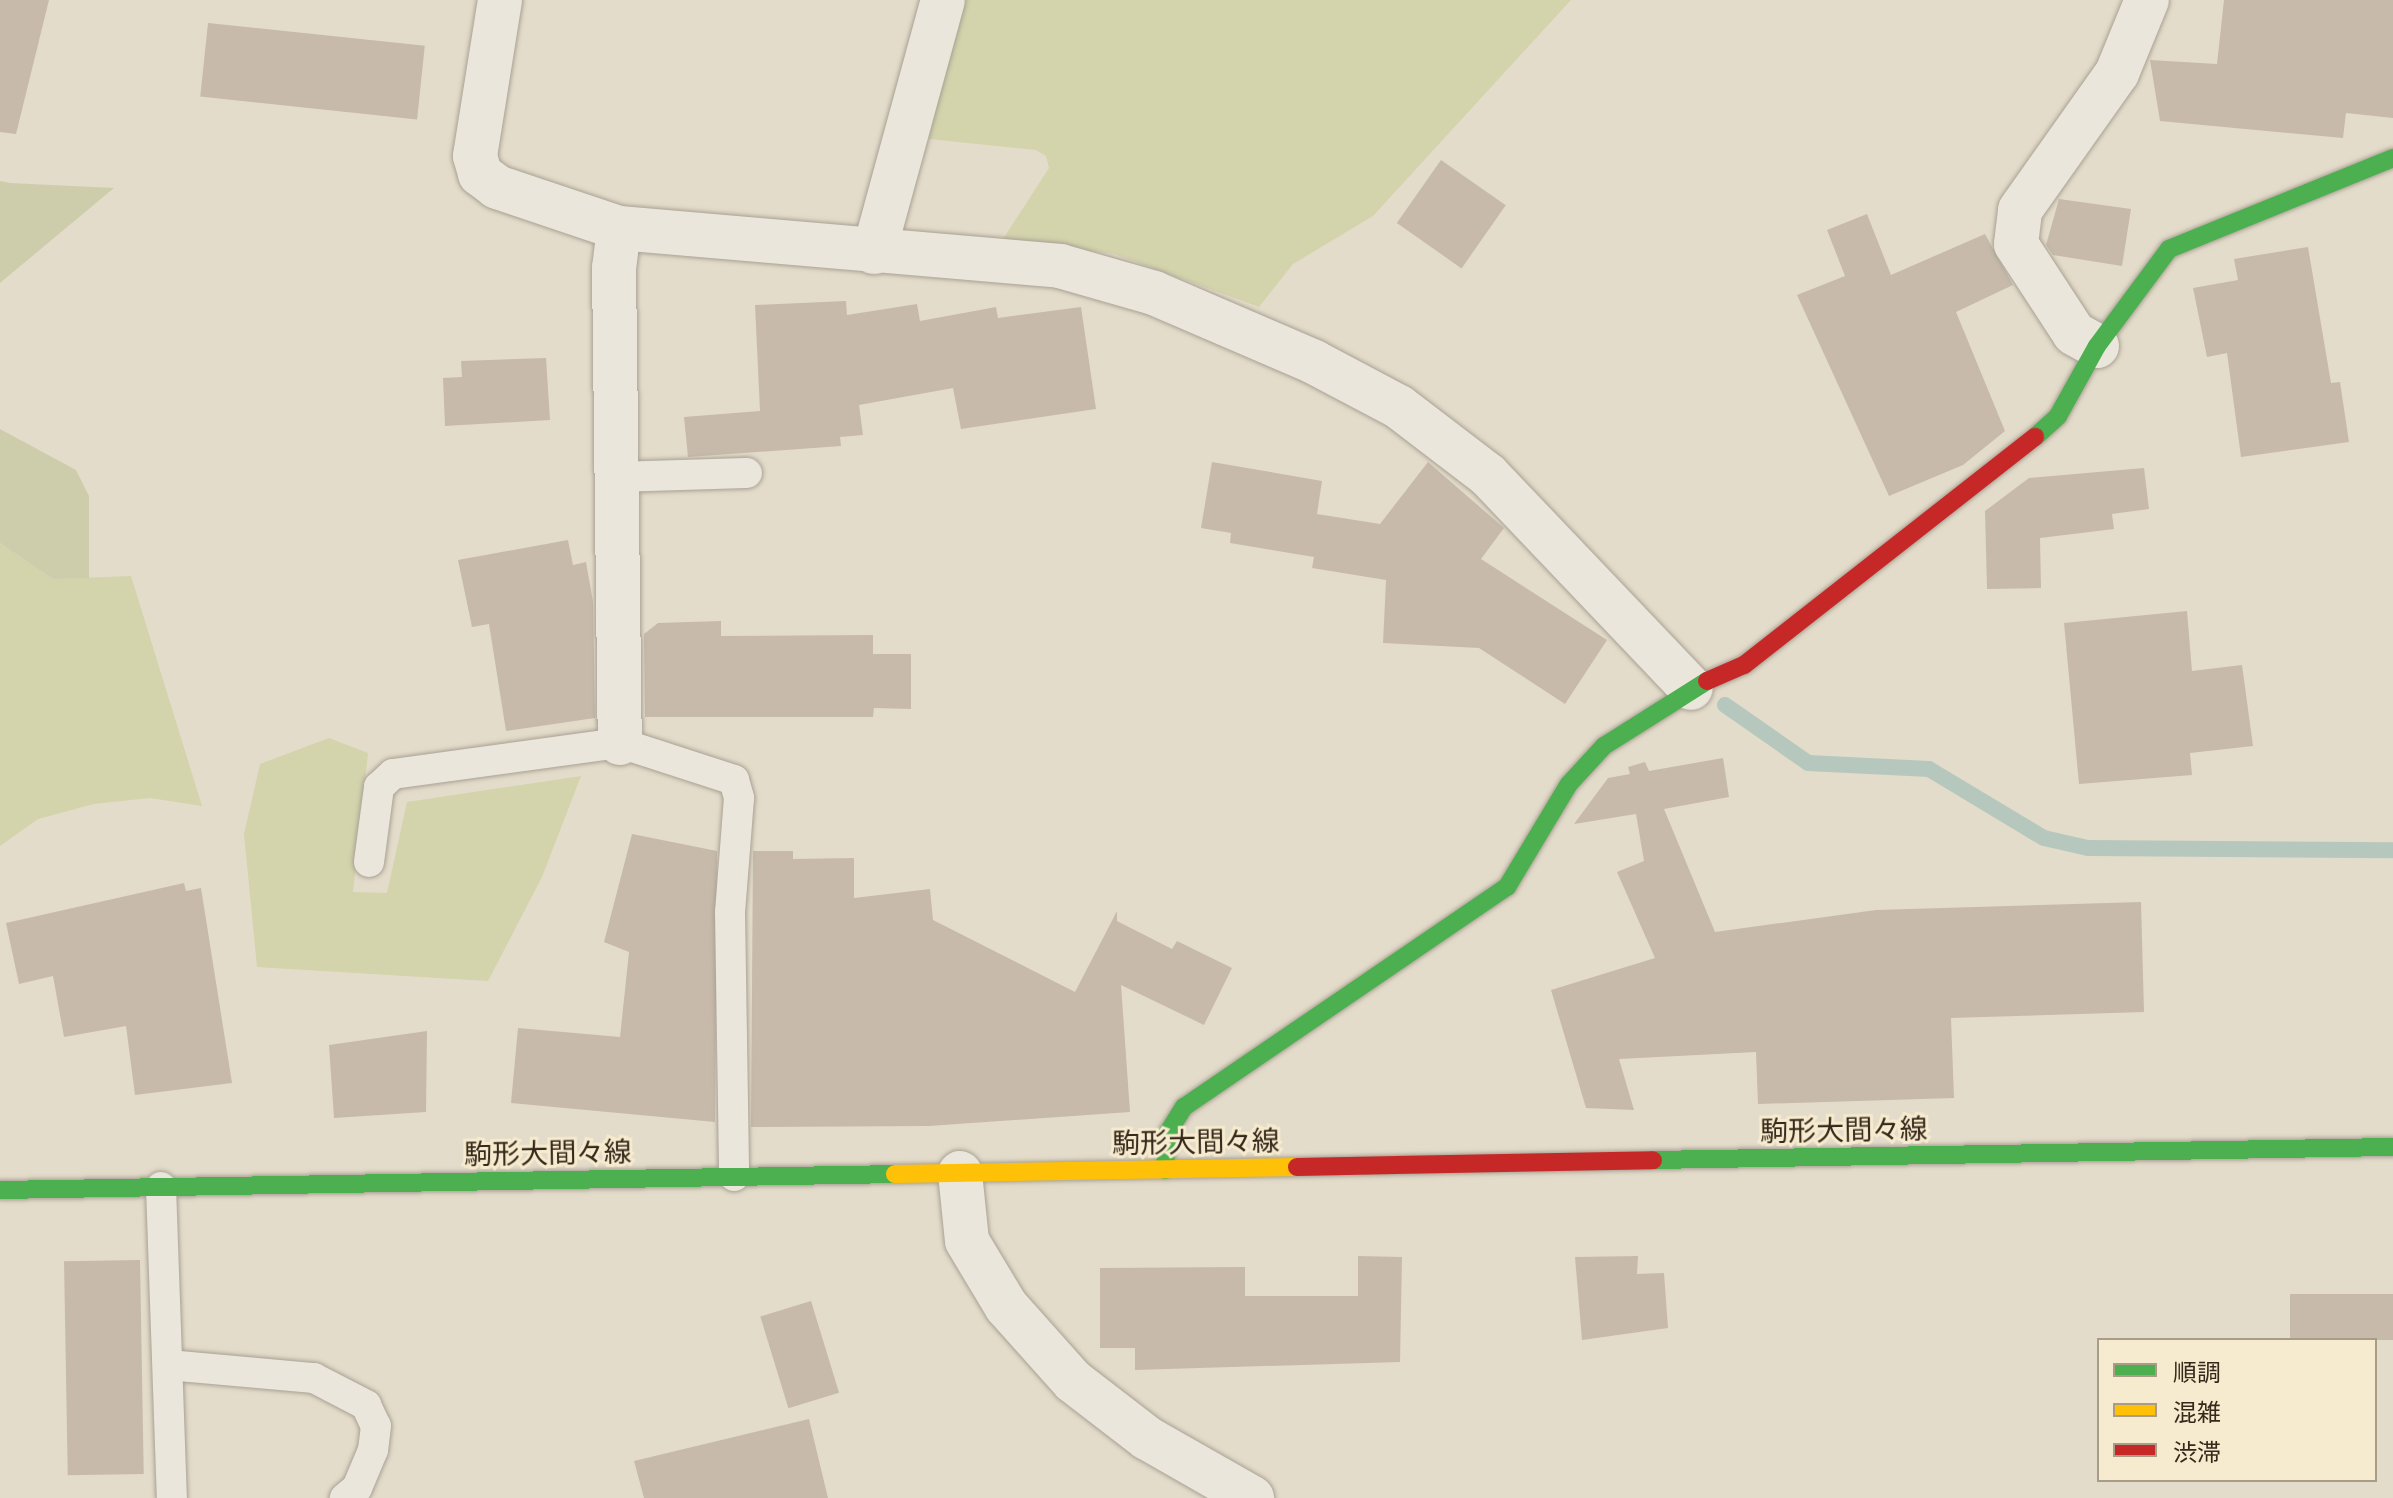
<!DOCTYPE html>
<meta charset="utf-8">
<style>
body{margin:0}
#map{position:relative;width:2393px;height:1498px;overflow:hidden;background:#e4dcca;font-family:"Playfair Display","Noto Sans JP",serif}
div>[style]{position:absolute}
.green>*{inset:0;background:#d3d3ac}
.cemetery>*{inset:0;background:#cdcdac}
.stream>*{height:16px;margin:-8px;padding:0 8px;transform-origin:8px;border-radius:8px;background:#b6c8bd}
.building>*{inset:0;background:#c7baab;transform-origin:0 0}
.roads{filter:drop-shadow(0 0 2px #a8a194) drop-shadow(0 0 2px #a8a194)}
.lane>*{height:30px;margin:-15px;padding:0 15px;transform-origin:15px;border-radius:15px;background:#ebe6dc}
.street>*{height:44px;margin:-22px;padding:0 22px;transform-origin:22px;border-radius:22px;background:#ebe6dc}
.fast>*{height:18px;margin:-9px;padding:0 9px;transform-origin:9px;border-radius:9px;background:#4caf50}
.slow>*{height:18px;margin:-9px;padding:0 9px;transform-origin:9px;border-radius:9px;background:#ffc107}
.jam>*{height:18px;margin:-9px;padding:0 9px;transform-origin:9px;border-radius:9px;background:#c62828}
span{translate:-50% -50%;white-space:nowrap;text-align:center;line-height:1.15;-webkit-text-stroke:6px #f6ebce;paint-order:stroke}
.street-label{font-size:28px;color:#36291c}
.legend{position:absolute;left:2097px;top:1338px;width:280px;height:144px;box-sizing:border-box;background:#f6ebce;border:2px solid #a99d87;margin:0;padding:10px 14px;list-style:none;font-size:24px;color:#36291c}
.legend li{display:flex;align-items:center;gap:16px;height:40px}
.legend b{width:40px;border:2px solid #a99d87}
</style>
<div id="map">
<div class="green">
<div style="clip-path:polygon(959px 0,1571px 0,1373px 216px,1293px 264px,1259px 307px,1114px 254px,1003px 239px,1049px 168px,1046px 156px,1036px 150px,929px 139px)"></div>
<div style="clip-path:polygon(0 543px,53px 579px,131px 576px,202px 806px,150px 798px,94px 804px,38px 819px,0 846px)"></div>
<div style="clip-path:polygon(329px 738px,368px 753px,353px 892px,387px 893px,407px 802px,581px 776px,542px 877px,488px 981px,257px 967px,244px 834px,260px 764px)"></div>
</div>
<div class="cemetery">
<div style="clip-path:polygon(0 181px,10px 183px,114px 188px,0 283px)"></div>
<div style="clip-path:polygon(0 429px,76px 470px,89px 496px,89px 578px,53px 579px,0 543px)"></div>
</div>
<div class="stream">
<div style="left:1725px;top:705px;width:101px;rotate:34.9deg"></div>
<div style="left:1808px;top:763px;width:121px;rotate:2.8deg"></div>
<div style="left:1929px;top:769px;width:134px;rotate:31deg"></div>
<div style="left:2044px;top:838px;width:45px;rotate:12.8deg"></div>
<div style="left:2088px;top:848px;width:305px;rotate:0.4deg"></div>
</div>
<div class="building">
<div style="clip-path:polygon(0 0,49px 0,16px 134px,0 132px)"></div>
<div style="clip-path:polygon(2224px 0,2393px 0,2393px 118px,2346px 113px,2343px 138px,2160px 121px,2150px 60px,2217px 64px)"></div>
<div style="left:208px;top:23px;width:218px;height:74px;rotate:6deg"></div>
<div style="left:1441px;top:160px;width:79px;height:77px;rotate:35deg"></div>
<div style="clip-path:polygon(2059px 199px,2131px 209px,2122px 266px,2053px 255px,2046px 245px)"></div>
<div style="clip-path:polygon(1867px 214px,1891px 275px,1985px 234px,2013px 285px,1956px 312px,2005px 431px,1963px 465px,1889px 496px,1797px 295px,1845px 276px,1827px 230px)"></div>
<div style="clip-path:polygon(2308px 247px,2331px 383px,2340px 382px,2349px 442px,2241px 457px,2227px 353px,2207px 357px,2193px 288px,2238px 280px,2234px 259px)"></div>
<div style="clip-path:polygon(846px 301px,847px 315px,917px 304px,920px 321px,996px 307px,998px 318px,1081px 307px,1096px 409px,961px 429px,953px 388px,859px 405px,863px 435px,840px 437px,841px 446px,688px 457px,684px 417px,760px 411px,755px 305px)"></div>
<div style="clip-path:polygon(546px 358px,550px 420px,445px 426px,443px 378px,462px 377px,461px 361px)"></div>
<div style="clip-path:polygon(1212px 462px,1322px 481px,1317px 514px,1380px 524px,1428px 462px,1504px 528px,1481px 559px,1607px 640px,1565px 704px,1479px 648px,1383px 643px,1386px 580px,1312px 568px,1314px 557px,1230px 543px,1231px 533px,1201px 528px)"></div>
<div style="clip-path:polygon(2144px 468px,2149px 509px,2112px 514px,2114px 529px,2040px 538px,2041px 588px,1987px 589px,1985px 511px,2029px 478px)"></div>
<div style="clip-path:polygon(568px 540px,573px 565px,586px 562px,593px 602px,595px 718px,506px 731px,489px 624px,472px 627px,458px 560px)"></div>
<div style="clip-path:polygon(2187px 611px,2192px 671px,2242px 665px,2253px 746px,2190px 753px,2192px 775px,2079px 784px,2064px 623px)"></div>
<div style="clip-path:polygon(721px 621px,721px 636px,873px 635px,873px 654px,911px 654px,911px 709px,874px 708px,873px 717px,645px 717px,644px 634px,658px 623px)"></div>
<div style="clip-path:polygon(1723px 758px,1729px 797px,1664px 809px,1715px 932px,1876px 910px,2141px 902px,2144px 1012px,1951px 1018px,1954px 1098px,1758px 1104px,1756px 1052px,1619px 1059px,1634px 1110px,1586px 1108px,1551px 990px,1655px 958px,1617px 872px,1644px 861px,1636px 814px,1574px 824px,1608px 778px,1630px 774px,1628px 767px,1645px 762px,1649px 771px)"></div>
<div style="clip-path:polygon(632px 834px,717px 851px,715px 1122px,511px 1103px,518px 1028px,620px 1037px,629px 952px,604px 942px)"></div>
<div style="clip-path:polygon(753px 851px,793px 851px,793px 859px,854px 858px,854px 898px,930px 889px,933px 920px,1075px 992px,1117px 911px,1117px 921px,1172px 949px,1177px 941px,1232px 968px,1204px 1025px,1121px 985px,1130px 1112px,929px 1126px,751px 1127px)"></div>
<div style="clip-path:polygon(184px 883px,186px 891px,201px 888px,232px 1083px,135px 1095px,126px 1026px,64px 1037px,53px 976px,19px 984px,6px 923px)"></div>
<div style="clip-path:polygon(427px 1031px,426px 1112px,334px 1118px,329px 1045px)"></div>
<div style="clip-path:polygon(1358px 1256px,1402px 1257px,1400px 1362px,1135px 1370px,1135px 1348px,1100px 1348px,1100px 1268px,1245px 1267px,1245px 1296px,1358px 1296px)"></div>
<div style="clip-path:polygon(1638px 1256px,1637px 1274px,1664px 1273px,1668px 1328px,1582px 1340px,1575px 1257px)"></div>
<div style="left:140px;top:1260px;width:214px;height:76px;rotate:89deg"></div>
<div style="left:2393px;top:1294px;width:46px;height:103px;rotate:90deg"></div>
<div style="left:811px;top:1301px;width:96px;height:53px;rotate:73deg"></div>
<div style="clip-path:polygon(809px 1419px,828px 1498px,644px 1498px,634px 1461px)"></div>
</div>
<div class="roads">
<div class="lane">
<div style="left:614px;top:477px;width:133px;rotate:-1.7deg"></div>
<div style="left:369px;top:862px;width:76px;rotate:-82.4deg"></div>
<div style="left:379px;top:787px;width:19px;rotate:-43deg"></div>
<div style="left:393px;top:774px;width:229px;rotate:-7.8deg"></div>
<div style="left:620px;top:743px;width:120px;rotate:18deg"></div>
<div style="left:734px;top:780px;width:19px;rotate:74deg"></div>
<div style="left:739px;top:798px;width:114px;rotate:94.5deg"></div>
<div style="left:730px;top:912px;width:264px;rotate:89.1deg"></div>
<div style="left:161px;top:1187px;width:311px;rotate:88deg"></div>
<div style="left:168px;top:1365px;width:147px;rotate:5.1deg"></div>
<div style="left:314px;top:1378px;width:59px;rotate:27.4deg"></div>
<div style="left:366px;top:1405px;width:23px;rotate:65deg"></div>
<div style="left:376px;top:1426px;width:24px;rotate:97deg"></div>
<div style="left:373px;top:1450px;width:41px;rotate:112.8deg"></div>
<div style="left:357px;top:1488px;width:16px;rotate:140deg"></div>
</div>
<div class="street">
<div style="left:500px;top:0;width:158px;rotate:99.1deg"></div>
<div style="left:475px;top:156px;width:19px;rotate:74deg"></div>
<div style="left:480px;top:174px;width:21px;rotate:37deg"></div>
<div style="left:497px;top:187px;width:129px;rotate:18.6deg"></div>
<div style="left:619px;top:228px;width:443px;rotate:4.9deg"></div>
<div style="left:1060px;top:266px;width:98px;rotate:16deg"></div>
<div style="left:1154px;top:293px;width:174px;rotate:23.3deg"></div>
<div style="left:1314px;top:362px;width:96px;rotate:27.9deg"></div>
<div style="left:1399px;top:407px;width:112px;rotate:37.4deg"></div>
<div style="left:1488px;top:475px;width:294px;rotate:46.4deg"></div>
<div style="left:619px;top:228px;width:39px;rotate:97deg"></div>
<div style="left:614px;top:267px;width:476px;rotate:89.3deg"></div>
<div style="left:874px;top:252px;width:261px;rotate:-74.7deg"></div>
<div style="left:2097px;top:346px;width:26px;rotate:-151deg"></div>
<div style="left:2074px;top:333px;width:106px;rotate:-123.1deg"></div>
<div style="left:2016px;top:244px;width:34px;rotate:-83deg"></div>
<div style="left:2020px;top:210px;width:168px;rotate:-54.7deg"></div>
<div style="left:2117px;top:73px;width:79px;rotate:-67.7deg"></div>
<div style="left:960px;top:1173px;width:68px;rotate:84.1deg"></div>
<div style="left:967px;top:1241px;width:76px;rotate:59deg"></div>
<div style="left:1006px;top:1306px;width:101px;rotate:48.2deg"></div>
<div style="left:1073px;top:1381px;width:93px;rotate:37.6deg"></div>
<div style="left:1147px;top:1438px;width:121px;rotate:29.7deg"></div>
</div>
<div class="fast">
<div style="left:2035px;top:437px;width:31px;rotate:-42deg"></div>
<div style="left:2058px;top:416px;width:80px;rotate:-60.9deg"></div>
<div style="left:2097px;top:346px;width:121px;rotate:-53.4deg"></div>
<div style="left:2169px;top:249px;width:242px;rotate:-22.1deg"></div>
<div style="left:1653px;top:1160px;width:740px;rotate:-1.01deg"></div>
<div style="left:1165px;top:1170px;width:36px;rotate:-87deg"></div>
<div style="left:1167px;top:1134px;width:32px;rotate:-58deg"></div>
<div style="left:1184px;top:1107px;width:391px;rotate:-34.3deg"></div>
<div style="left:1507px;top:887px;width:120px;rotate:-59deg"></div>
<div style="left:1569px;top:784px;width:52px;rotate:-47.4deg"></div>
<div style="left:1604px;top:746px;width:122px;rotate:-32.3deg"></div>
<div style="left:0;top:1190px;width:895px;rotate:-1.02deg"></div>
</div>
<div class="slow">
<div style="left:895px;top:1174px;width:402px;rotate:-1deg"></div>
</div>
<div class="jam">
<div style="left:1707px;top:681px;width:40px;rotate:-23.4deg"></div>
<div style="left:1744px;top:665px;width:370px;rotate:-38.1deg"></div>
<div style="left:1297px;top:1167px;width:356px;rotate:-1.1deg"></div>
</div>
</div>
<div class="street-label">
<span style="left:1844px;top:1129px;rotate:-1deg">駒形大間々線</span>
<span style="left:1196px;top:1141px;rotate:-1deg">駒形大間々線</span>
<span style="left:548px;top:1152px;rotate:-1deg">駒形大間々線</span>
</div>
<ul class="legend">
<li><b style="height:10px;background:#4caf50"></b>順調</li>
<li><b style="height:10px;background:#ffc107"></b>混雑</li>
<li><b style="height:10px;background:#c62828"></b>渋滞</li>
</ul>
</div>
